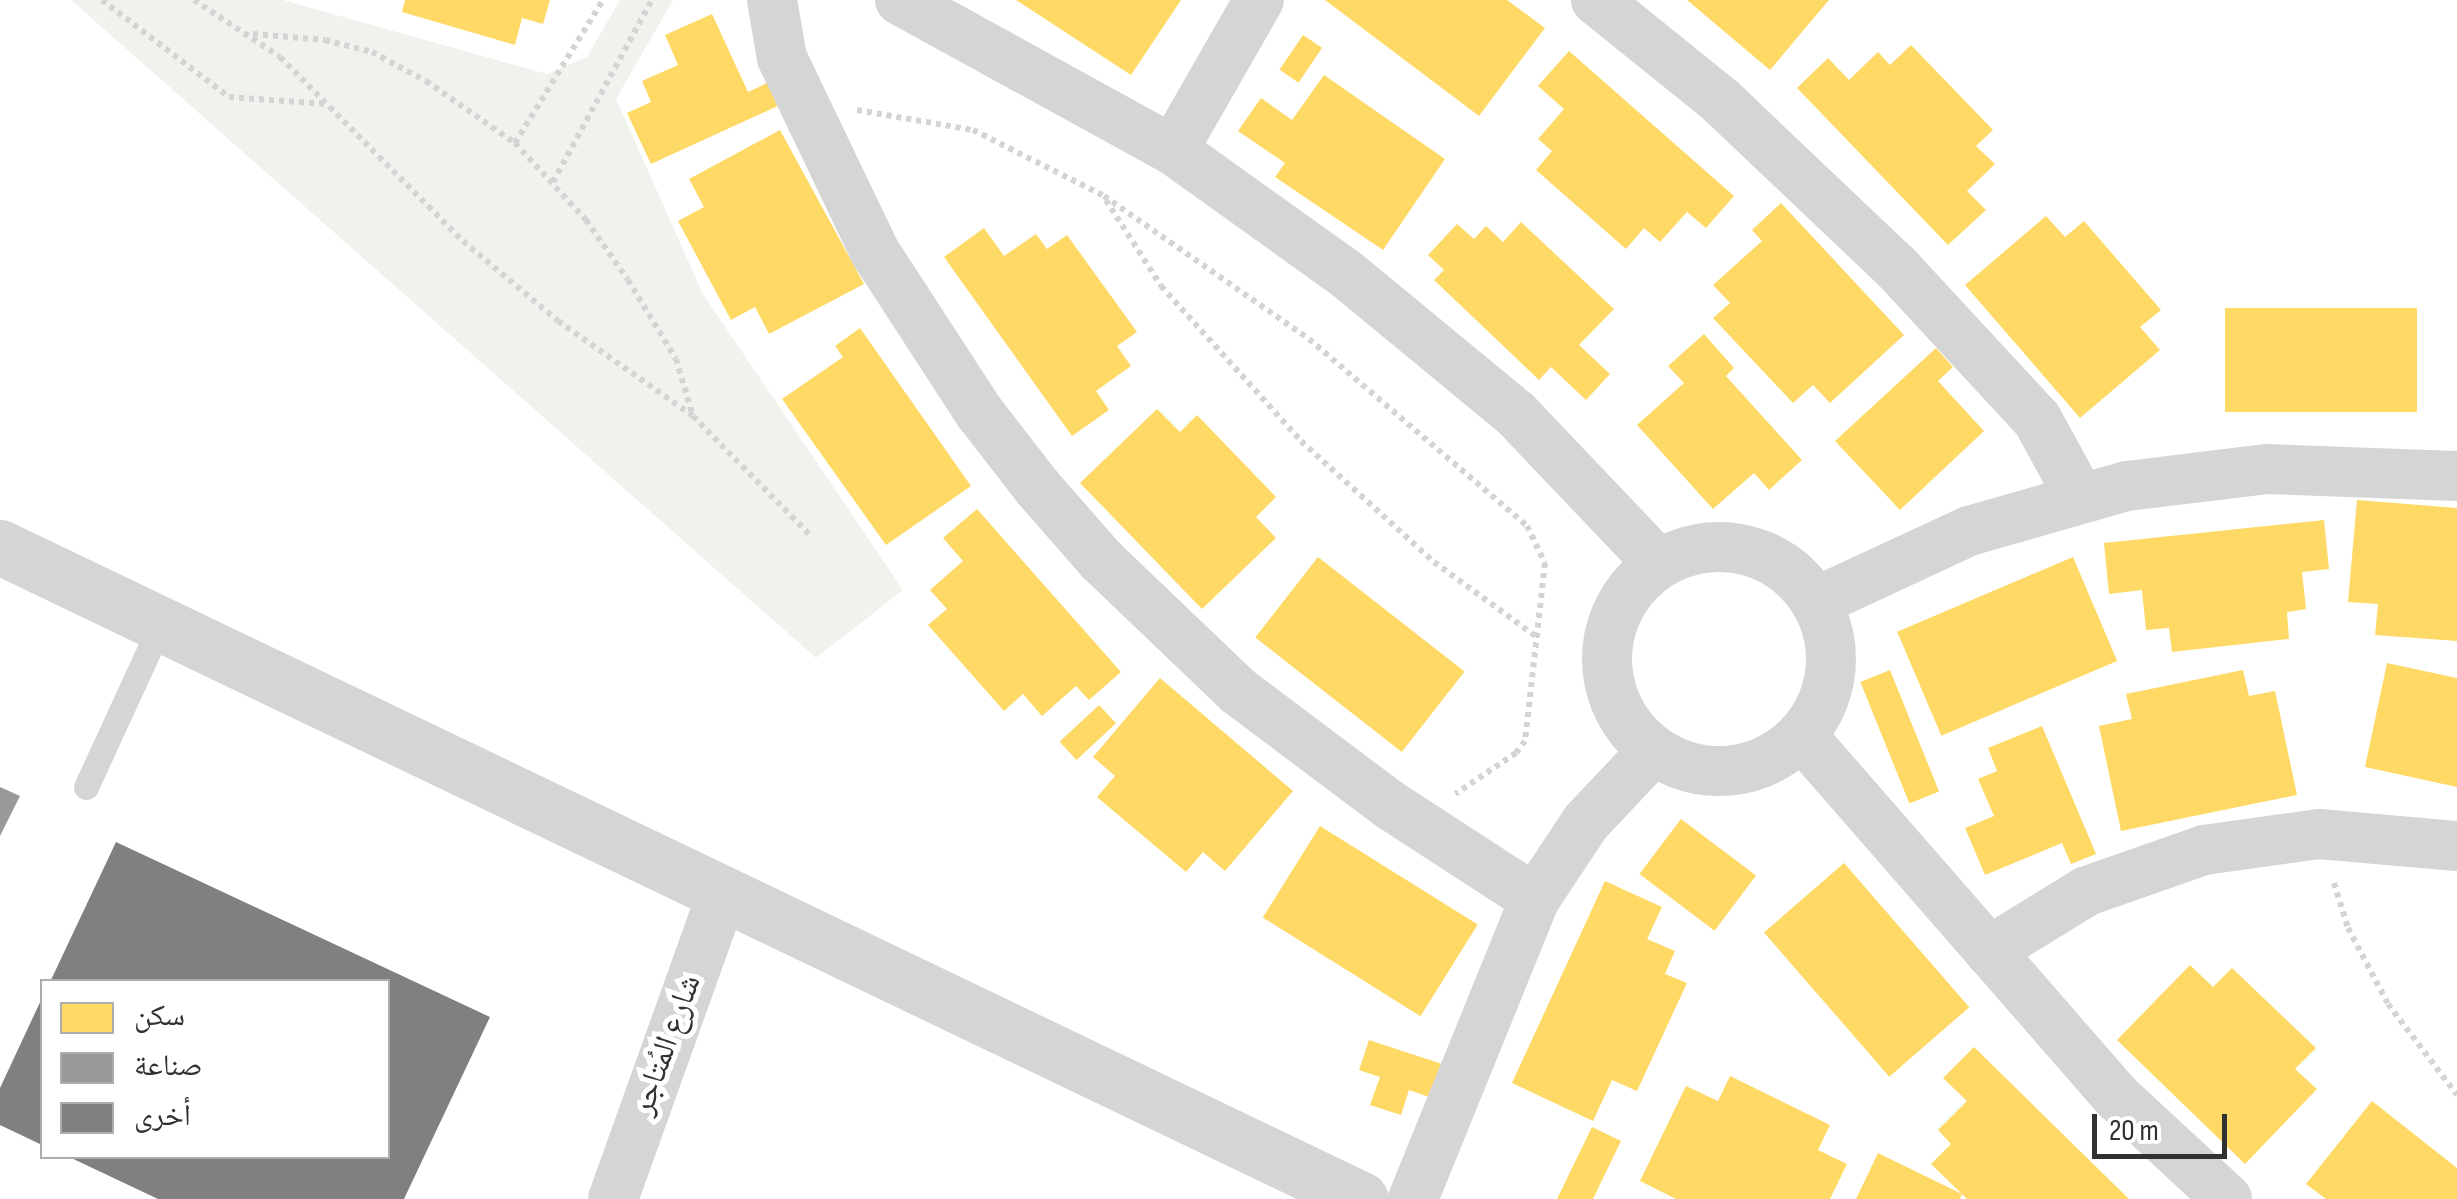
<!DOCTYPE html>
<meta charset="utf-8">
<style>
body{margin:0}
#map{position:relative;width:2457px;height:1199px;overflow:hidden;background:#fff;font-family:"Sofia Sans Condensed","Noto Naskh Arabic",sans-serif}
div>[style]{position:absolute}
.green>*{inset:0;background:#f0f3ed}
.homes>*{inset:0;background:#ffd966;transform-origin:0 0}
.industry>*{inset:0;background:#999}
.building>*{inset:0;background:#808080}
.path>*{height:6px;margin-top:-3px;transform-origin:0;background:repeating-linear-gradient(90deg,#d4d4d4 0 5px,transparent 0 10px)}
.service>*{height:25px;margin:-12.5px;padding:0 12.5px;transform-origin:12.5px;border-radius:12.5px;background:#d5d5d5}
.minor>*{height:50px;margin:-25px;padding:0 25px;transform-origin:25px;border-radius:25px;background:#d5d5d5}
.minor>.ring{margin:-25px;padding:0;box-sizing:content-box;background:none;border:50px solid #d5d5d5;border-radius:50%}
.tertiary>*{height:55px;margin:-27.5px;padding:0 27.5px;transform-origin:27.5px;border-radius:27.5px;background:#d5d5d5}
span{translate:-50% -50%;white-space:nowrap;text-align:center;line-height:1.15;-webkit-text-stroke:10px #fff;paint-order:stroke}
.street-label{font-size:32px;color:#313131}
.legend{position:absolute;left:40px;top:979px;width:350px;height:180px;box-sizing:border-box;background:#fff;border:2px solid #adadad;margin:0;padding:12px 18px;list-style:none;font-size:30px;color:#313131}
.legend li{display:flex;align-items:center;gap:20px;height:50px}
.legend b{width:50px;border:2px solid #adadad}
.scale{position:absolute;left:2092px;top:1114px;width:135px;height:45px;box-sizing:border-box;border:5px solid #313131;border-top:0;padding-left:12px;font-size:30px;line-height:35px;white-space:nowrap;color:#313131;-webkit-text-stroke:8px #fff;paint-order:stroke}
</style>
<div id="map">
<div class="green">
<div style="clip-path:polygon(71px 0,283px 0,547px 74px,587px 57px,620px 0,673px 0,616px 99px,703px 294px,903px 590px,816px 658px)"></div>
</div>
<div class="homes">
<div style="clip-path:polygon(405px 0,550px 0,543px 24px,522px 18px,515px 45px,402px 12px)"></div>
<div style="clip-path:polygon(1016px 0,1181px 0,1131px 75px)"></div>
<div style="clip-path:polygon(1325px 0,1507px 0,1545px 28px,1479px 116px)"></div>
<div style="clip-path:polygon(1687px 0,1829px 0,1770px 70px)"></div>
<div style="clip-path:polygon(712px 14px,748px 92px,769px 82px,780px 105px,651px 164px,627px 113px,651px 102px,642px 81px,678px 65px,665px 35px)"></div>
<div style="left:1303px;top:35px;width:23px;height:42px;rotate:34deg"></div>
<div style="clip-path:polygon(1911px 45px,1993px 130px,1976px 146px,1995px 164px,1967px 191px,1986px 210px,1948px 245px,1797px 88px,1828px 58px,1849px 80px,1878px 52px,1890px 65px)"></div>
<div style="clip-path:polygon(1569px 51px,1734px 196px,1706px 228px,1687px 212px,1660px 242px,1644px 228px,1626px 249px,1536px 170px,1552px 151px,1538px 139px,1564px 109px,1538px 86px)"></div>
<div style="clip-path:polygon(1324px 75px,1445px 159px,1383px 250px,1275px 177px,1285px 163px,1238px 131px,1261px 98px,1292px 120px)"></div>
<div style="clip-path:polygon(780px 130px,864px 284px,769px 334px,755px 307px,731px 320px,678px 221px,704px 207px,689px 179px)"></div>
<div style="clip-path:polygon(1781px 203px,1904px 335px,1830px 403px,1813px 385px,1793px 403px,1713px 318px,1730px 303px,1713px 285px,1762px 241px,1752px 230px)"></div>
<div style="clip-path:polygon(2046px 216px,2065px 237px,2084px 221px,2161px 310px,2140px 327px,2160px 350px,2080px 418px,1965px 285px)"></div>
<div style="clip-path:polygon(1521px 222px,1614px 309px,1579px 345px,1610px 374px,1586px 400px,1551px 367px,1539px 380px,1434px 280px,1444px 270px,1428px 255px,1457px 224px,1474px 239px,1486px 226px,1503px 242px)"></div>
<div style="clip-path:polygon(984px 228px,1004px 256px,1036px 234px,1047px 249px,1067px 235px,1137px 332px,1117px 346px,1131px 366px,1096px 391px,1109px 410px,1072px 436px,944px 257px)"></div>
<div style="left:2225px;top:308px;width:192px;height:104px"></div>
<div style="clip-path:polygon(860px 328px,971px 486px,886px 545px,782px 399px,843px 357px,835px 346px)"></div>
<div style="clip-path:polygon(1704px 334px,1734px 368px,1726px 376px,1802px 460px,1769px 490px,1754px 473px,1713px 509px,1637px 425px,1684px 383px,1668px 366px)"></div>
<div style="clip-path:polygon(1936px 348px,1953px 367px,1938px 381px,1984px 431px,1900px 510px,1835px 441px)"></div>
<div style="clip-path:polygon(1157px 409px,1180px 432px,1197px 415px,1276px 497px,1256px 517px,1276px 538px,1202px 609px,1080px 483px)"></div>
<div style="clip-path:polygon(2357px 500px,2457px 508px,2457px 641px,2375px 635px,2378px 604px,2348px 602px)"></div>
<div style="clip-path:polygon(977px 509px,1121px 672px,1089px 700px,1076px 686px,1042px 716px,1023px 694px,1004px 711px,928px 625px,947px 609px,930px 590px,963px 561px,943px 538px)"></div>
<div style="clip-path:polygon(2324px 520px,2329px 569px,2302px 572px,2306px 609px,2287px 612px,2289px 639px,2172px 652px,2169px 628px,2146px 630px,2142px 590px,2109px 594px,2104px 543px)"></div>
<div style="left:1318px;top:557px;width:186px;height:102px;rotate:38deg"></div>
<div style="left:2073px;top:557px;width:113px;height:191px;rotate:67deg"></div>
<div style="clip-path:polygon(2387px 663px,2457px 678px,2457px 787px,2365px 767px)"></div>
<div style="left:1890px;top:670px;width:131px;height:32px;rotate:68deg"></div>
<div style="clip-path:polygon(2243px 670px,2249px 696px,2275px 691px,2297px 795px,2121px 831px,2099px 726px,2132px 719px,2126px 694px)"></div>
<div style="clip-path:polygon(1160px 678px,1293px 791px,1225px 871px,1203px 852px,1186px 872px,1097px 797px,1115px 776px,1093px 757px)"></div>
<div style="left:1099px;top:705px;width:25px;height:54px;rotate:47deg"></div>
<div style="clip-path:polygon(2042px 726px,2096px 854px,2071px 864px,2062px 843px,1985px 875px,1965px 828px,1994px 816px,1978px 779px,1997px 771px,1988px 748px)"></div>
<div style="left:1681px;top:819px;width:94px;height:69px;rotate:37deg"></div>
<div style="left:1320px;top:826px;width:186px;height:108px;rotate:32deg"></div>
<div style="left:1844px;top:863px;width:191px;height:106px;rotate:49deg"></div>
<div style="clip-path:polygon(1605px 881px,1662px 907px,1647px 939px,1675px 951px,1665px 974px,1687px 983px,1637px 1091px,1612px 1080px,1593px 1121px,1512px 1083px)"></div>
<div style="clip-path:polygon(2190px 965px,2213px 987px,2232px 968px,2316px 1048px,2295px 1069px,2317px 1089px,2245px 1164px,2117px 1040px)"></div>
<div style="clip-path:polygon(1369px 1040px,1442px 1064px,1432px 1098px,1409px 1090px,1401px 1115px,1370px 1105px,1380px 1077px,1359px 1070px)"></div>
<div style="clip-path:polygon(1974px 1047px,2129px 1199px,1967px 1199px,1931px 1164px,1951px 1144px,1938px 1130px,1967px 1101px,1943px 1078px)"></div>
<div style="clip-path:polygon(1730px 1076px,1830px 1125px,1818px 1150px,1847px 1164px,1830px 1199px,1676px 1199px,1640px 1181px,1686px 1086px,1718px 1101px)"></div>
<div style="clip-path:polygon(2372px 1101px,2457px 1168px,2457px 1199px,2326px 1199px,2306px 1184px)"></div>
<div style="clip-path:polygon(1592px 1127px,1621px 1141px,1593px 1199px,1557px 1199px)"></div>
<div style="clip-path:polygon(1878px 1153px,1962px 1194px,1960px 1199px,1856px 1199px)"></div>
</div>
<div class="industry">
<div style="clip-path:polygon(0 787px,20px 796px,0 836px)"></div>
</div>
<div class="building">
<div style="clip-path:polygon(116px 842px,490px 1017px,404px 1199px,158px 1199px,67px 1156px,388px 1156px,388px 982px,50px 982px)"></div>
<div style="clip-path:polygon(42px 998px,42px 1145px,0 1125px,0 1088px)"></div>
</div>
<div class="path">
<div style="left:102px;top:0;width:160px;rotate:37.4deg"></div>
<div style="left:229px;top:97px;width:97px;rotate:4.1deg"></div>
<div style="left:194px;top:0;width:103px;rotate:33.5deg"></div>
<div style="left:280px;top:57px;width:260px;rotate:45.2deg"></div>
<div style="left:463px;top:241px;width:124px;rotate:40.1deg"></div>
<div style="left:558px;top:321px;width:165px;rotate:35.1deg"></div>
<div style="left:693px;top:416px;width:167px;rotate:45.5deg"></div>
<div style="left:253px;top:34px;width:72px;rotate:4.8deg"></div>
<div style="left:325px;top:40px;width:49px;rotate:14.3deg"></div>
<div style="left:372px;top:52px;width:61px;rotate:28.2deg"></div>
<div style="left:426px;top:81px;width:108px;rotate:34.9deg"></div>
<div style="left:515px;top:143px;width:105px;rotate:47.3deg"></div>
<div style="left:586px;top:220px;width:73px;rotate:55deg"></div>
<div style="left:628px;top:280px;width:92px;rotate:58.7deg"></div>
<div style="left:676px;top:359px;width:56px;rotate:73.5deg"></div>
<div style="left:857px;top:110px;width:118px;rotate:9.8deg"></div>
<div style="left:973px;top:130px;width:147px;rotate:26.7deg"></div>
<div style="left:1104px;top:196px;width:250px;rotate:34.9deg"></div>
<div style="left:1309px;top:339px;width:287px;rotate:40.6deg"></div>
<div style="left:1527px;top:526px;width:41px;rotate:64.1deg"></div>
<div style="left:1545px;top:563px;width:179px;rotate:96.4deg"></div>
<div style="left:1525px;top:741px;width:15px;rotate:127deg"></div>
<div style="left:1516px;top:753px;width:73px;rotate:146.1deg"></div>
<div style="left:515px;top:143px;width:168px;rotate:-58.4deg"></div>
<div style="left:553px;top:182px;width:207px;rotate:-61.5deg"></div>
<div style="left:1106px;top:200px;width:102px;rotate:57.4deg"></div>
<div style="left:1161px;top:286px;width:209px;rotate:47.9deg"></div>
<div style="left:1301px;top:441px;width:180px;rotate:42.3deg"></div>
<div style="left:1434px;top:562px;width:127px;rotate:36.1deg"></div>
<div style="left:2334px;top:883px;width:47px;rotate:72.7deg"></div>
<div style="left:2348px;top:928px;width:86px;rotate:62.2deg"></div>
<div style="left:2388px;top:1004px;width:114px;rotate:52.8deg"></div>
</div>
<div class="service">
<div style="left:86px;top:787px;width:182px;rotate:-65.3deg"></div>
</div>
<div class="minor">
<div style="left:772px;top:0;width:59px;rotate:80.2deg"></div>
<div style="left:782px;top:58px;width:215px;rotate:64.4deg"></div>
<div style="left:875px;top:252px;width:191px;rotate:57deg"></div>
<div style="left:979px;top:412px;width:96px;rotate:52.2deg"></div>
<div style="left:1038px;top:488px;width:96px;rotate:48.8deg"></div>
<div style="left:1101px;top:560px;width:190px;rotate:43.7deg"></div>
<div style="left:1238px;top:691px;width:190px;rotate:36.9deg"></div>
<div style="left:1390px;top:805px;width:173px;rotate:33deg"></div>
<div style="left:900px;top:0;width:311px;rotate:28.8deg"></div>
<div style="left:1173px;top:150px;width:211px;rotate:35.6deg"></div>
<div style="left:1345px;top:273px;width:222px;rotate:39.5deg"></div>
<div style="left:1516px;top:414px;width:207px;rotate:46.4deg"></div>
<div style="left:1596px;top:0;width:161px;rotate:38.9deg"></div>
<div style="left:1721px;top:101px;width:243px;rotate:43.5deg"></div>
<div style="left:1897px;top:268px;width:206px;rotate:47.2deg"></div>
<div style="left:2037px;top:419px;width:88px;rotate:61.4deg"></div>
<div style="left:1173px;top:150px;width:173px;rotate:-60.2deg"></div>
<div class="ring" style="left:1607px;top:547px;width:174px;height:174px"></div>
<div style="left:1816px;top:602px;width:169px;rotate:-24.9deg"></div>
<div style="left:1969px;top:531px;width:164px;rotate:-15.9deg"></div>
<div style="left:2127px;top:486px;width:142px;rotate:-6.9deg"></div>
<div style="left:2268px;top:469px;width:189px;rotate:2.1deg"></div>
<div style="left:1802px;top:736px;width:479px;rotate:48.9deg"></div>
<div style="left:2117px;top:1097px;width:150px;rotate:42.8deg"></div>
<div style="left:1989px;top:951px;width:115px;rotate:-31.5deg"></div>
<div style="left:2087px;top:891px;width:124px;rotate:-19.3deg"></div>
<div style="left:2204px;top:850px;width:116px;rotate:-7.9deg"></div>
<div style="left:2319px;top:834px;width:139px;rotate:5deg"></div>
<div style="left:613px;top:1199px;width:327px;rotate:-70.3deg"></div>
<div style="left:1413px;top:1199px;width:324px;rotate:-67.9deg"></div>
<div style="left:1535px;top:899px;width:92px;rotate:-56.5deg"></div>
<div style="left:1586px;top:822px;width:98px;rotate:-46.7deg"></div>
</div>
<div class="tertiary">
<div style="left:0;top:547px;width:1509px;rotate:25.6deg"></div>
</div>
<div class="street-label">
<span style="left:667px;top:1045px;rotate:-70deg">شارع المُتاجر</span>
</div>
<ul class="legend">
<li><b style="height:28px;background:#ffd966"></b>سكن</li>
<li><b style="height:28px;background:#999"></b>صناعة</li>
<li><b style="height:28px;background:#808080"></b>أخرى</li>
</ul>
<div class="scale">20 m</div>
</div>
